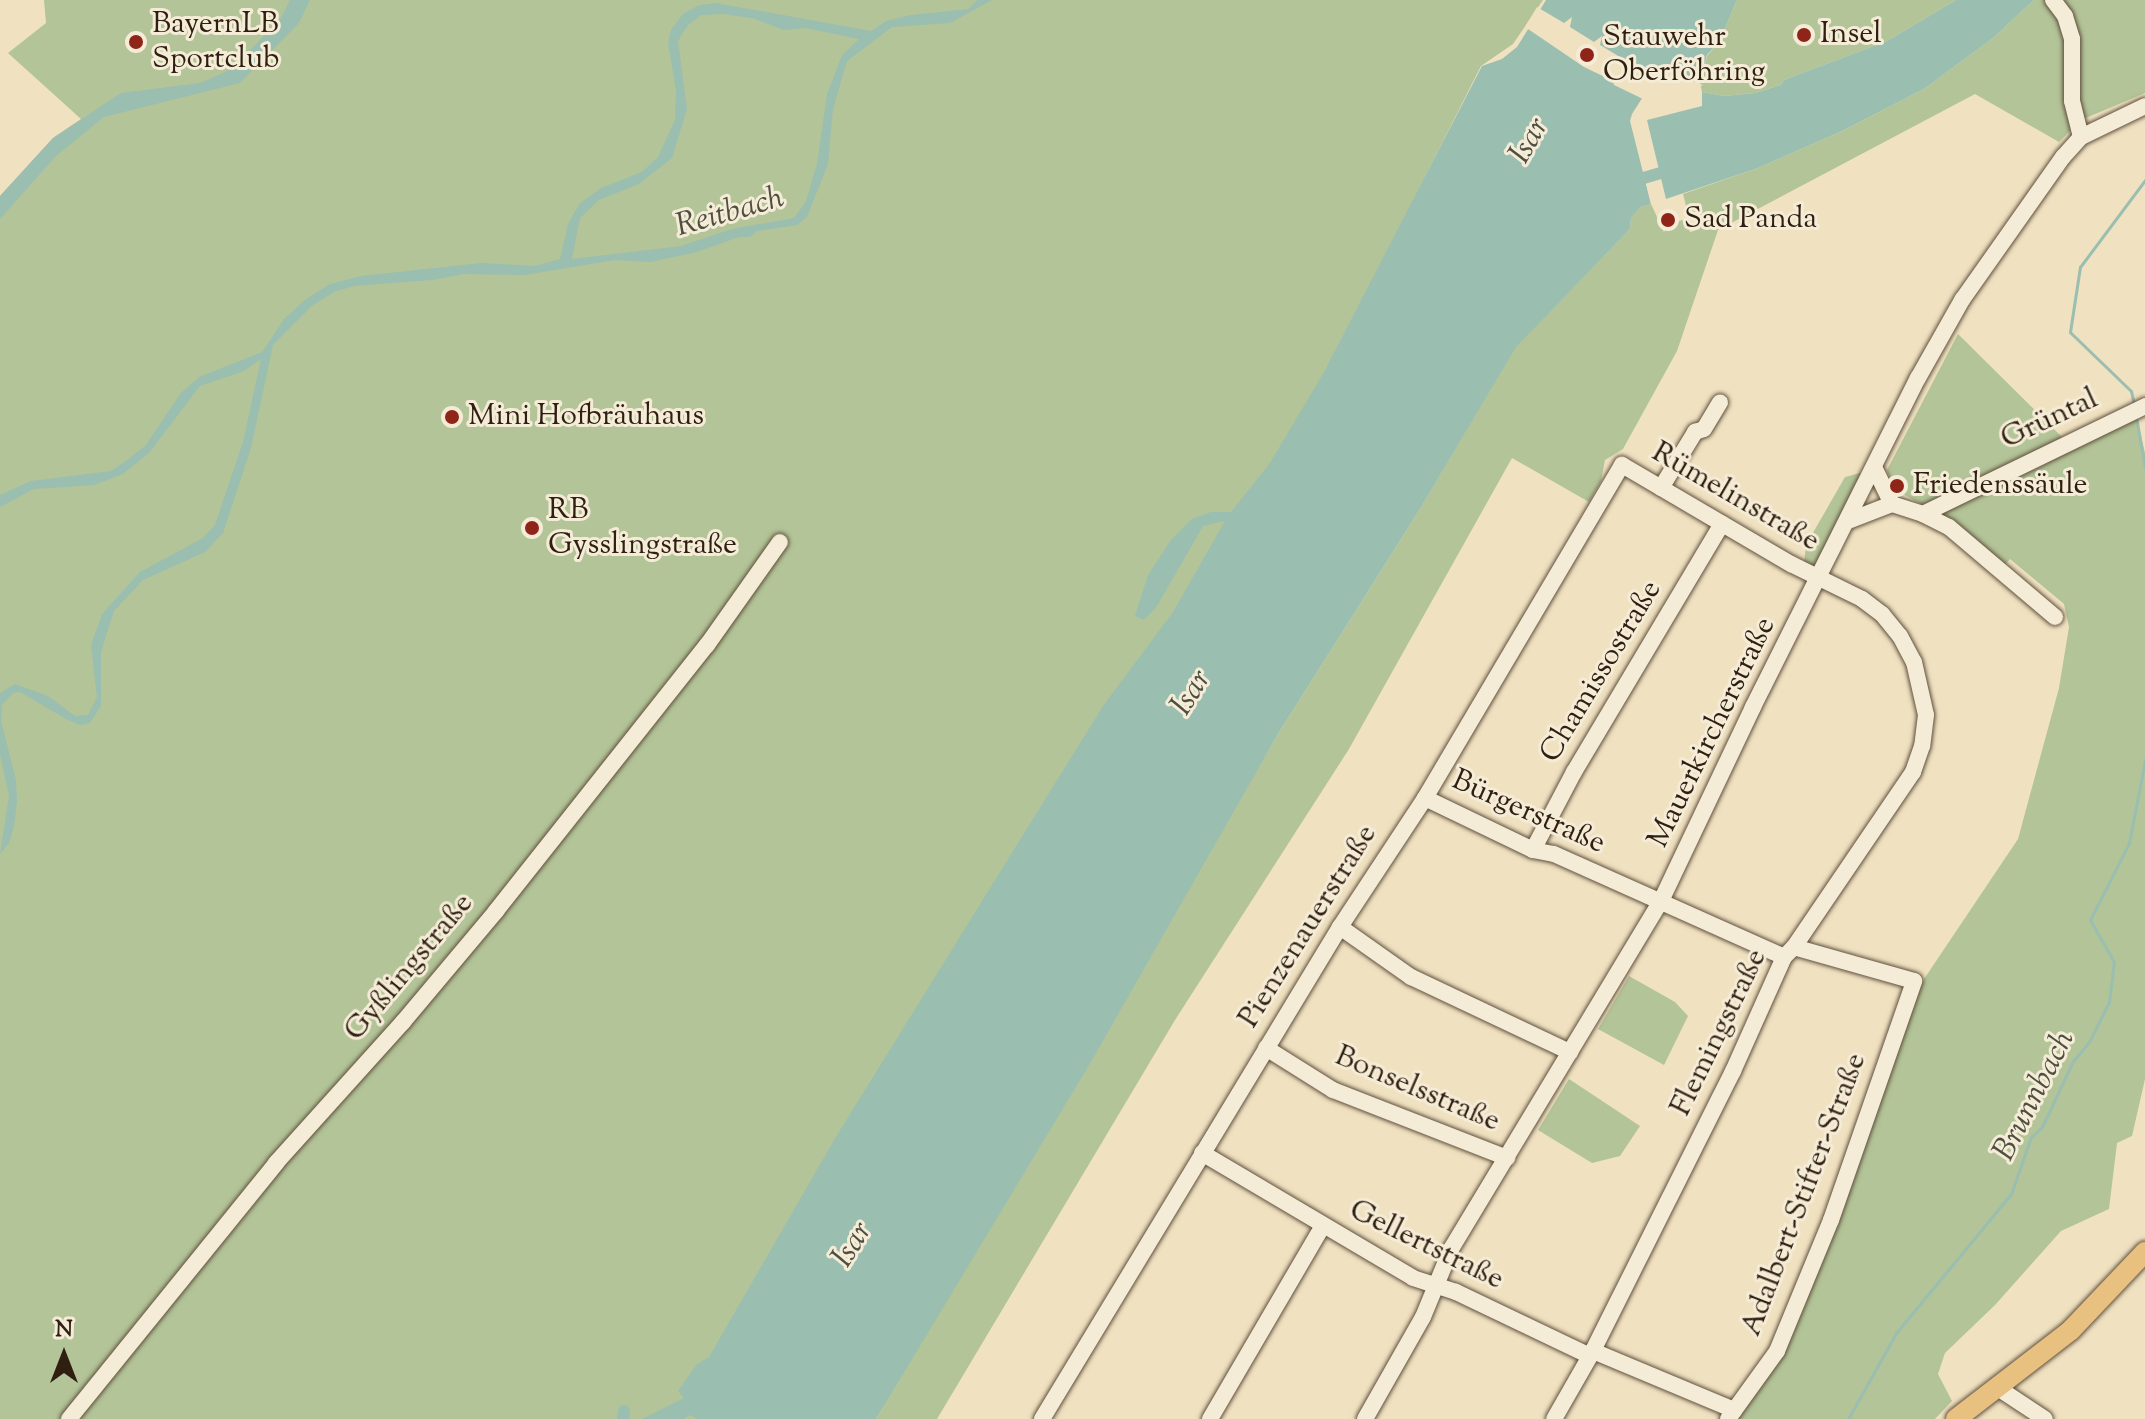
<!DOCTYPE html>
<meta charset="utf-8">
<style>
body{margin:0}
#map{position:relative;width:2145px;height:1419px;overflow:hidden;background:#f0e1c1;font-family:"Sorts Mill Goudy",serif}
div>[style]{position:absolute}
.green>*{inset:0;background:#b3c498}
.water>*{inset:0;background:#9abeb0}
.pier>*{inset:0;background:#f0e1c1}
.stream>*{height:3px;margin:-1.5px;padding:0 1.5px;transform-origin:1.5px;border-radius:1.5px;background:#9abeb0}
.canal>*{height:12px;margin:-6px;padding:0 6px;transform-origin:6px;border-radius:6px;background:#9abeb0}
.roads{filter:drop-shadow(0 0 2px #5f503d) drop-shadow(0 0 2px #5f503d)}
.minor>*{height:16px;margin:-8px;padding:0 8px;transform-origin:8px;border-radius:8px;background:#f5ecd7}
.major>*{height:20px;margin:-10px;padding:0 10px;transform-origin:10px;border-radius:10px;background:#e8c080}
.dots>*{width:22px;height:22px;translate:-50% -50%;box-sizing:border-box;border:4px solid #f5ecd7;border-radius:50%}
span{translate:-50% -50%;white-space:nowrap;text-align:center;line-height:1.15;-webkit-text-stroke:6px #f5ecd7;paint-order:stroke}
.poi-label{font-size:30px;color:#2f1f11}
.left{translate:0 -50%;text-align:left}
.street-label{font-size:30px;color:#2f1f11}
.water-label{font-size:32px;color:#4f4f41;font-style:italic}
.north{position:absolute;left:24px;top:1315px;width:80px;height:80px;-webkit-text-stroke:6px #f5ecd7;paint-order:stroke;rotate:0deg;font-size:22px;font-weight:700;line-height:32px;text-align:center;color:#2f1f11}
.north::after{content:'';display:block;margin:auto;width:28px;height:36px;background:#2f1f11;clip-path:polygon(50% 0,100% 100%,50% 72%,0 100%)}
</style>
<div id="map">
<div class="green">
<div style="clip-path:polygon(44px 0,1543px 0,1513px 44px,1481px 66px,1277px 470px,705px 1419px,0 1419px,0 196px,53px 138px,81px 119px,8px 53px,46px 23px)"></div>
<div style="clip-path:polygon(1737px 0,1956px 0,1887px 41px,1784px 80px,1781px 85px,1755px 93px,1724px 96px,1702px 92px,1700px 83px,1707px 56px,1719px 42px)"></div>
<div style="clip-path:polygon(2034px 0,2145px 0,2145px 93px,2081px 120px,2059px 142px,1975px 94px,1718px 230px,1677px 351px,1623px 449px,1605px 460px,1601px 481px,1589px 502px,1512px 458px,1349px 749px,1175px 1020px,937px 1419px,876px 1419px,1278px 734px,1420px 509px,1516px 346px,1630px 229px,1631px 218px,1641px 207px,1651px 204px,1664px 232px,1668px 224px,1686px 219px,1690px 232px,1700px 229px,1698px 217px,1689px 218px,1683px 194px,1758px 168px,1842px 131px,1924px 89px,1993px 38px)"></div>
<div style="clip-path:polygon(1958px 334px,2071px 446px,2136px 415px,2145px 453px,2145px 1079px,2132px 1136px,2117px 1143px,2109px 1209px,2061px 1231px,1995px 1305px,1945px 1353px,1938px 1374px,1952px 1401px,1935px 1419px,1734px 1419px,1782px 1353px,1920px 985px,2018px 839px,2059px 688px,2069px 627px,2064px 604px,2010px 559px,2004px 566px,1950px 520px,1892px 488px,1887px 470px)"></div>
<div style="clip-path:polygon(1864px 472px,1826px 557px,1813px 567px,1804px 563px,1806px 545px,1845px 477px)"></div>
<div style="clip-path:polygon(1629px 976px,1675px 1002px,1688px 1016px,1664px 1065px,1598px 1029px)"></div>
<div style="clip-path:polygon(1569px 1079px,1640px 1126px,1620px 1156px,1592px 1163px,1538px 1130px)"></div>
</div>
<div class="water">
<div style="clip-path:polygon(290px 0,310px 0,299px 23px,240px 83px,104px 117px,56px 156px,0 219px,0 196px,53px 138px,121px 93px,200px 83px,232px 69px,281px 18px)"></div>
<div style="clip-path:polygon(evenodd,977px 0,992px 0,950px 23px,892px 27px,847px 61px,833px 109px,828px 164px,807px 217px,797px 225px,757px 231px,750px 237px,739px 237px,697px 252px,651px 262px,615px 260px,525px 275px,464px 274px,432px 280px,354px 286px,334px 292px,313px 305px,273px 345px,251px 448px,223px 533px,205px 552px,143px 580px,114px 611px,101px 652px,101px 706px,90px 723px,80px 725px,66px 719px,20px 692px,13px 693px,2px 705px,1px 721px,16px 780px,17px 800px,14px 827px,9px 843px,0 854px,9px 795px,0 755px,0 693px,15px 684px,48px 696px,75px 716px,88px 715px,97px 697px,91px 645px,102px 614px,140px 572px,203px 538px,215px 525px,243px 442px,261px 359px,244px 371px,200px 386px,149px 453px,123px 474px,94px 485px,34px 489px,0 507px,0 495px,31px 481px,111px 471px,127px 460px,146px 445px,180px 394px,199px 377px,262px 352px,284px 319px,306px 299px,330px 284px,361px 276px,481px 263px,535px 266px,560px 259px,568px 224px,579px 204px,601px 188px,642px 172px,658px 157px,675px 120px,676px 91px,668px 42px,671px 30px,683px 14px,699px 5px,716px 3px,871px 31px,886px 21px,911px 15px,968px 9px,977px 0,723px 14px,752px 18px,784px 30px,805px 28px,859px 39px,842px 55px,827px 94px,817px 164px,806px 201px,794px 218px,732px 229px,681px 246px,572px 259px,580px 218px,599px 200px,639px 184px,672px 158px,687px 109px,678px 41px,688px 25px,701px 15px,723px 14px)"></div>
<div style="clip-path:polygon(1546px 0,1737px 0,1719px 42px,1707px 55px,1699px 83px,1660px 70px,1632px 114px,1630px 121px,1651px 204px,1641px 207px,1631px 218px,1630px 229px,1516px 347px,1420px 509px,1278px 734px,1088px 1067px,876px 1419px,697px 1419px,690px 1415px,683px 1419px,642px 1419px,684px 1398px,678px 1391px,697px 1364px,709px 1357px,837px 1135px,1103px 706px,1173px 612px,1225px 521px,1203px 526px,1157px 606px,1144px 620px,1135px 616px,1148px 575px,1171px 540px,1192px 519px,1211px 512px,1231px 512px,1270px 463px,1324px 372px,1482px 66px,1502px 59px,1517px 47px)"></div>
<div style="clip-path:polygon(1956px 0,2034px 0,1993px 38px,1924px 89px,1842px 131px,1758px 168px,1666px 199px,1647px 120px,1702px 106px,1702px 92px,1724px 96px,1755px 93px,1781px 85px,1784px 80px,1887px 41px)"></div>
</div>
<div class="pier">
<div style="clip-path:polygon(1537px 7px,1564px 23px,1572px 17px,1570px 27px,1594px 42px,1602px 36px,1600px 45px,1625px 60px,1632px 54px,1631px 64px,1655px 79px,1661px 71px,1703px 85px,1699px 87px,1662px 75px,1636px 115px,1634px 121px,1655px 203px,1651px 204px,1631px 121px,1643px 99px,1614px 85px,1613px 81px,1584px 67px,1525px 27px)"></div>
</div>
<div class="stream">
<div style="left:2134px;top:405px;width:14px;rotate:-102deg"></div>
<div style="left:2131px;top:391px;width:85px;rotate:-136deg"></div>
<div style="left:2070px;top:332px;width:66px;rotate:-81.3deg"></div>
<div style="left:2080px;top:267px;width:109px;rotate:-53.2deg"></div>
<div style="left:2136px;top:417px;width:52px;rotate:80deg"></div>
<div style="left:1848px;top:1419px;width:98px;rotate:-60.8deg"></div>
<div style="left:1896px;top:1333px;width:180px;rotate:-50.4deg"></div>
<div style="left:2011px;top:1194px;width:60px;rotate:-70.7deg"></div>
<div style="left:2031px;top:1137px;width:15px;rotate:-42deg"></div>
<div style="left:2042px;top:1127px;width:73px;rotate:-64.8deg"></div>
<div style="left:2073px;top:1061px;width:25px;rotate:-50deg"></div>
<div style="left:2089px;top:1042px;width:45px;rotate:-63.4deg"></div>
<div style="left:2109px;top:1002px;width:40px;rotate:-82.9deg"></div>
<div style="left:2114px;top:962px;width:48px;rotate:-119.7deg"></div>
<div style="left:2090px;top:920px;width:86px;rotate:-63.1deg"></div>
<div style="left:2129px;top:843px;width:85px;rotate:-79.1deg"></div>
</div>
<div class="canal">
<div style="left:1630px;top:182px;width:46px;rotate:-16.5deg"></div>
<div style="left:623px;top:1419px;width:8px;rotate:-83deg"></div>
</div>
<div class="roads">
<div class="minor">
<div style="left:2053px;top:0;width:20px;rotate:53deg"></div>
<div style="left:2065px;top:16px;width:24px;rotate:73deg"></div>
<div style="left:2072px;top:39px;width:62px;rotate:90deg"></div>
<div style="left:2072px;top:101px;width:37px;rotate:76deg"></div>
<div style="left:1874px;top:467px;width:41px;rotate:64.1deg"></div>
<div style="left:1661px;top:488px;width:66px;rotate:-58.7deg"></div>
<div style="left:1695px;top:432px;width:9px;rotate:-18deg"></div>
<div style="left:1704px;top:429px;width:31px;rotate:-59deg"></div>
<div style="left:1923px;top:514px;width:247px;rotate:-25.9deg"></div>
<div style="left:1848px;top:521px;width:47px;rotate:-21.1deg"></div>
<div style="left:1892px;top:504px;width:33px;rotate:18deg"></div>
<div style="left:1923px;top:514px;width:29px;rotate:27deg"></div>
<div style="left:1949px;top:527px;width:139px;rotate:40.3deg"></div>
<div style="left:1425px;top:798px;width:120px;rotate:25.7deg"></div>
<div style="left:1533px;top:850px;width:21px;rotate:11deg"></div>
<div style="left:1554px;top:854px;width:252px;rotate:24.1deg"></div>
<div style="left:1533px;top:850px;width:88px;rotate:-62.3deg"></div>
<div style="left:1574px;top:772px;width:289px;rotate:-59.2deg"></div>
<div style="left:1340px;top:927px;width:87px;rotate:35.2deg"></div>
<div style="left:1411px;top:977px;width:176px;rotate:25.3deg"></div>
<div style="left:1266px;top:1048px;width:79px;rotate:32.1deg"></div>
<div style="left:1333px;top:1090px;width:187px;rotate:21.3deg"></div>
<div style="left:1202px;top:1153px;width:245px;rotate:30.6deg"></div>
<div style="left:1413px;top:1278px;width:45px;rotate:18deg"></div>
<div style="left:1456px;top:1292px;width:148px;rotate:25.5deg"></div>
<div style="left:1593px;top:1351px;width:153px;rotate:22.7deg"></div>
<div style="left:1998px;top:1388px;width:56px;rotate:33.4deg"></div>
<div style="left:69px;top:1419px;width:329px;rotate:-51deg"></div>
<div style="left:276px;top:1163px;width:190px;rotate:-48deg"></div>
<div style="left:403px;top:1022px;width:145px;rotate:-50deg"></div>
<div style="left:496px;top:911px;width:340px;rotate:-51.6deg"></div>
<div style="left:707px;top:645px;width:126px;rotate:-54.7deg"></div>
<div style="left:1042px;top:1419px;width:575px;rotate:-58.8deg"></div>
<div style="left:1340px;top:927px;width:154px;rotate:-56.6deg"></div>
<div style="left:1425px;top:798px;width:387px;rotate:-59.4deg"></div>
<div style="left:1622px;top:465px;width:196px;rotate:30.4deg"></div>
<div style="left:1791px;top:564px;width:79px;rotate:26.2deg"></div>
<div style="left:1862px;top:599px;width:25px;rotate:37deg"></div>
<div style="left:1882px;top:614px;width:28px;rotate:51deg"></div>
<div style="left:1900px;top:636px;width:30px;rotate:62deg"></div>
<div style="left:1914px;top:662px;width:54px;rotate:77.2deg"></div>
<div style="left:1926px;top:715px;width:31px;rotate:97deg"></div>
<div style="left:1922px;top:746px;width:28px;rotate:109deg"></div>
<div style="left:1913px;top:772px;width:212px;rotate:124.2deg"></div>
<div style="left:1794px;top:947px;width:14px;rotate:135deg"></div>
<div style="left:1784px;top:957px;width:125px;rotate:114.1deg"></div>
<div style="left:1733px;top:1071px;width:313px;rotate:116.6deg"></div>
<div style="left:1593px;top:1351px;width:78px;rotate:119.8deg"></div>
<div style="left:1210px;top:1419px;width:222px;rotate:-59.7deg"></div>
<div style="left:1365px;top:1419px;width:117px;rotate:-60.4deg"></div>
<div style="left:1423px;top:1317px;width:74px;rotate:-67.6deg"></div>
<div style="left:1451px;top:1249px;width:404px;rotate:-58.9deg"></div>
<div style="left:1660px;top:903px;width:217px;rotate:-64.6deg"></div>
<div style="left:1753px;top:707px;width:368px;rotate:-63.4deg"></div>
<div style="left:1918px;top:378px;width:90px;rotate:-60.6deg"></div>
<div style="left:1962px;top:300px;width:175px;rotate:-54.8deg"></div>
<div style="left:2063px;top:157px;width:27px;rotate:-48deg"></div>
<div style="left:2081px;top:137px;width:71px;rotate:-25.8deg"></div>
<div style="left:1728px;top:1419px;width:84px;rotate:-54.2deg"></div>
<div style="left:1777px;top:1351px;width:142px;rotate:-67.6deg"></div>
<div style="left:1831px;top:1220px;width:253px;rotate:-70.8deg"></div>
<div style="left:1914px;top:981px;width:125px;rotate:-164.2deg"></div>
</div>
<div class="major">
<div style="left:1956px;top:1419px;width:145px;rotate:-37.7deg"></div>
<div style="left:2071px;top:1330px;width:108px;rotate:-46.5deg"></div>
</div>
</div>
<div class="dots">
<div style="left:1804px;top:35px;background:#8f2418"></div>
<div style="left:136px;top:42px;background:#8f2418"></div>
<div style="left:1587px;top:55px;background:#8f2418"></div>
<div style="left:1668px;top:220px;background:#8f2418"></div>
<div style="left:452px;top:417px;background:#8f2418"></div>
<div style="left:1897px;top:486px;background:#8f2418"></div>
<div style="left:532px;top:528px;background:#8f2418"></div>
</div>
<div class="poi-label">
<span class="left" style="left:152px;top:42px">BayernLB<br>Sportclub</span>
<span class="left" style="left:1820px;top:35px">Insel</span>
<span class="left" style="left:1603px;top:55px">Stauwehr<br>Oberföhring</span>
<span class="left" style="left:1684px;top:220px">Sad Panda</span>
<span class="left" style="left:468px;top:417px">Mini Hofbräuhaus</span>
<span class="left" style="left:1913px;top:486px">Friedenssäule</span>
<span class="left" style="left:548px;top:528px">RB<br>Gysslingstraße</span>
</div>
<div class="street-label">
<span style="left:2050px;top:420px;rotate:-25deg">Grüntal</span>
<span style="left:1735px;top:498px;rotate:30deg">Rümelinstraße</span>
<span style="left:1602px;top:672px;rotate:-59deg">Chamissostraße</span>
<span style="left:1713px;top:733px;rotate:-64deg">Mauerkircherstraße</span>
<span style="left:1528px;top:813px;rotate:24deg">Bürgerstraße</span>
<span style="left:1309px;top:927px;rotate:-58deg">Pienzenauerstraße</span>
<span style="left:410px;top:968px;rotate:-50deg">Gyßlingstraße</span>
<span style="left:1720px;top:1033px;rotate:-64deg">Flemingstraße</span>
<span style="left:1417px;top:1090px;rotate:23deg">Bonselsstraße</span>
<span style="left:1805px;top:1195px;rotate:-69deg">Adalbert-Stifter-Straße</span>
<span style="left:1426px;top:1246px;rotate:26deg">Gellertstraße</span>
</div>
<div class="water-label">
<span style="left:1530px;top:141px;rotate:-60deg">Isar</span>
<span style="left:730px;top:213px;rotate:-16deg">Reitbach</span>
<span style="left:1192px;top:693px;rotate:-58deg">Isar</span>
<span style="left:2035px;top:1096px;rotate:-63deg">Brunnbach</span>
<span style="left:853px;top:1245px;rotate:-58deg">Isar</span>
</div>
<div class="north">N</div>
</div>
